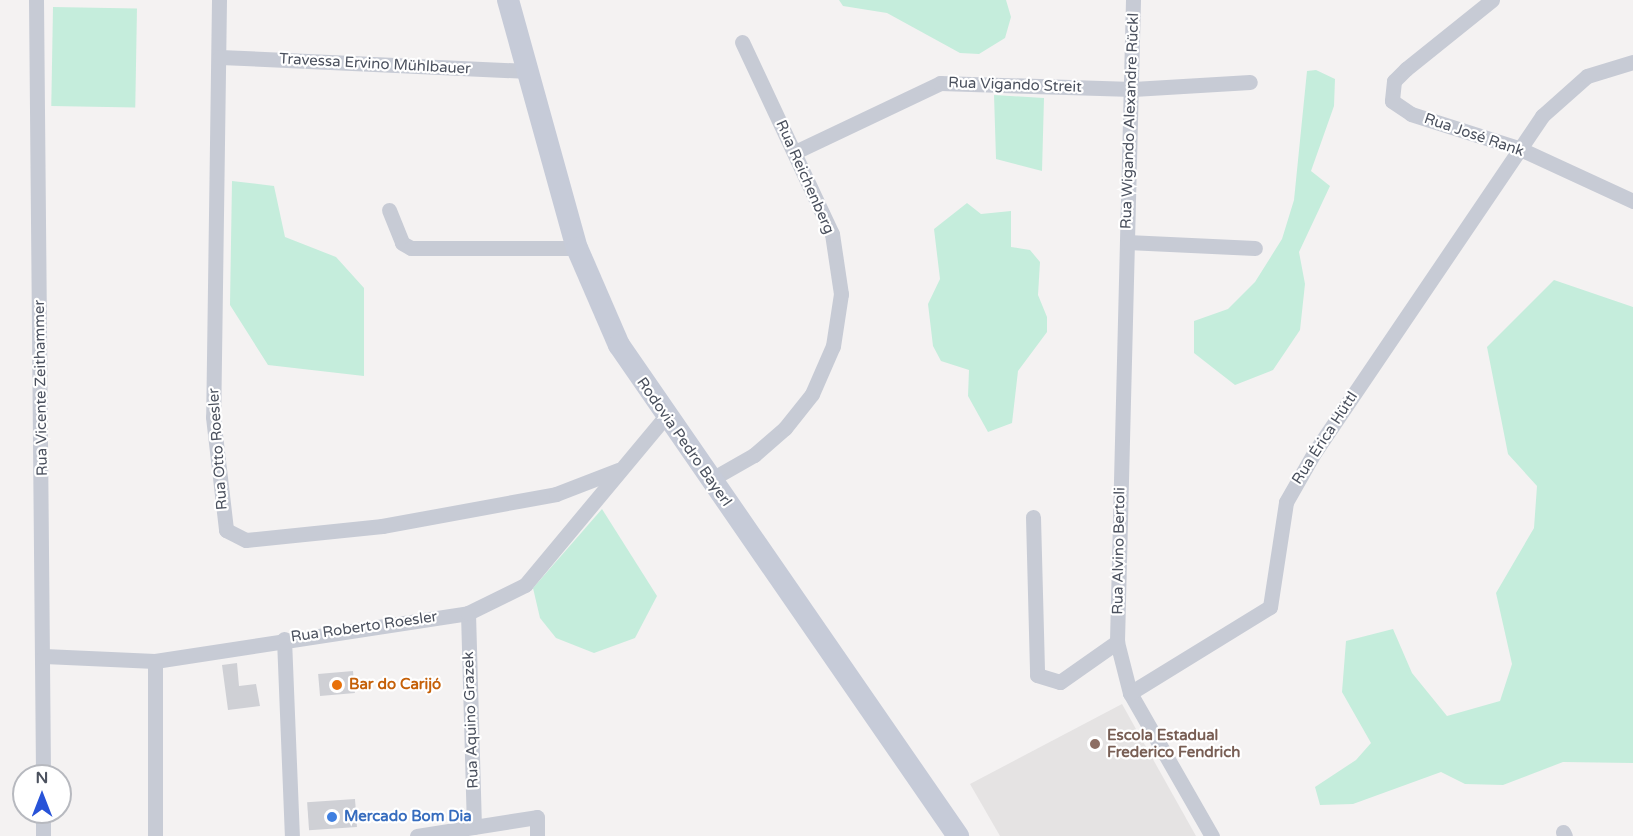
<!DOCTYPE html>
<meta charset="utf-8">
<style>
body{margin:0}
#map{position:relative;width:1633px;height:836px;overflow:hidden;background:#f4f2f2;font-family:"Varela Round",sans-serif}
div>[style]{position:absolute}
.education>*{inset:0;background:#e5e3e3}
.green>*{inset:0;background:#c5eddc;transform-origin:0 0}
.building>*{inset:0;background:#cfd0d5;transform-origin:0 0}
.street>*{height:15px;margin:-7.5px;padding:0 7.5px;transform-origin:7.5px;border-radius:7.5px;background:#c7cbd5}
.secondary>*{height:22px;margin:-11px;padding:0 11px;transform-origin:11px;border-radius:11px;background:#c6cbd8}
.dots>*{width:16px;height:16px;translate:-50% -50%;box-sizing:border-box;border:3px solid #fff;border-radius:50%}
span{translate:-50% -50%;white-space:nowrap;text-align:center;line-height:1.15;-webkit-text-stroke:4.5px #fff;paint-order:stroke}
.street-label{font-size:15px;color:#4b515e}
.food-label{font-size:15px;color:#c56008;font-weight:700}
.left{translate:0 -50%;text-align:left}
.education-label{font-size:15px;color:#785e54;font-weight:700}
.shop-label{font-size:15px;color:#366cbe;font-weight:700}
.north{position:absolute;left:12px;top:764px;width:60px;height:60px;box-sizing:border-box;background:#fff;border:2px solid #b7b9bf;border-radius:50%;rotate:0deg;font-size:16px;font-weight:700;line-height:24px;text-align:center;color:#4b515e}
.north::after{content:'';display:block;margin:auto;width:21px;height:27px;background:#2853d8;clip-path:polygon(50% 0,100% 100%,50% 72%,0 100%)}
</style>
<div id="map">
<div class="education">
<div style="clip-path:polygon(1122px 704px,1196px 836px,1000px 836px,970px 784px)"></div>
</div>
<div class="green">
<div style="clip-path:polygon(839px 0,1006px 0,1011px 17px,1005px 38px,979px 54px,960px 53px,887px 13px,843px 6px)"></div>
<div style="left:53px;top:7px;width:84px;height:99px;rotate:1deg"></div>
<div style="clip-path:polygon(1316px 70px,1335px 79px,1334px 106px,1311px 171px,1330px 186px,1299px 252px,1305px 284px,1300px 330px,1273px 370px,1235px 385px,1194px 353px,1194px 321px,1228px 309px,1255px 282px,1282px 239px,1294px 200px,1307px 71px)"></div>
<div style="clip-path:polygon(994px 95px,1044px 98px,1042px 171px,996px 159px)"></div>
<div style="clip-path:polygon(232px 181px,274px 186px,285px 237px,336px 257px,364px 288px,364px 376px,268px 365px,230px 305px)"></div>
<div style="clip-path:polygon(967px 203px,981px 214px,1011px 211px,1011px 247px,1030px 250px,1040px 262px,1038px 295px,1047px 317px,1047px 332px,1018px 371px,1012px 423px,988px 432px,968px 396px,969px 370px,941px 361px,933px 346px,928px 304px,940px 279px,934px 229px)"></div>
<div style="clip-path:polygon(1554px 280px,1633px 307px,1633px 763px,1563px 762px,1503px 785px,1465px 784px,1441px 772px,1353px 804px,1320px 805px,1315px 787px,1356px 760px,1371px 743px,1342px 692px,1346px 641px,1393px 629px,1412px 673px,1447px 716px,1500px 701px,1512px 664px,1496px 593px,1534px 528px,1537px 486px,1508px 454px,1487px 347px)"></div>
<div style="clip-path:polygon(602px 509px,657px 596px,635px 638px,594px 653px,556px 638px,540px 618px,533px 588px)"></div>
</div>
<div class="building">
<div style="clip-path:polygon(237px 663px,239px 686px,256px 684px,260px 706px,228px 710px,222px 665px)"></div>
<div style="left:353px;top:671px;width:22px;height:35px;rotate:85deg"></div>
<div style="left:355px;top:799px;width:28px;height:48px;rotate:86deg"></div>
</div>
<div class="street">
<div style="left:36px;top:0;width:776px;rotate:89.48deg"></div>
<div style="left:219px;top:0;width:417px;rotate:90.8deg"></div>
<div style="left:213px;top:417px;width:114px;rotate:83.4deg"></div>
<div style="left:226px;top:530px;width:22px;rotate:27deg"></div>
<div style="left:246px;top:540px;width:137px;rotate:-5.9deg"></div>
<div style="left:382px;top:526px;width:177px;rotate:-10.4deg"></div>
<div style="left:556px;top:494px;width:66px;rotate:-21.2deg"></div>
<div style="left:1133px;top:0;width:642px;rotate:91.43deg"></div>
<div style="left:1117px;top:642px;width:53px;rotate:75.7deg"></div>
<div style="left:1130px;top:693px;width:165px;rotate:60.2deg"></div>
<div style="left:1492px;top:0;width:110px;rotate:141.3deg"></div>
<div style="left:1406px;top:69px;width:17px;rotate:135deg"></div>
<div style="left:1394px;top:81px;width:20px;rotate:96deg"></div>
<div style="left:1392px;top:101px;width:23px;rotate:34deg"></div>
<div style="left:1411px;top:114px;width:112px;rotate:17.6deg"></div>
<div style="left:1518px;top:148px;width:127px;rotate:24.7deg"></div>
<div style="left:220px;top:57px;width:309px;rotate:2.6deg"></div>
<div style="left:795px;top:152px;width:161px;rotate:-25.4deg"></div>
<div style="left:940px;top:83px;width:193px;rotate:1.8deg"></div>
<div style="left:1133px;top:89px;width:117px;rotate:-3.4deg"></div>
<div style="left:389px;top:210px;width:35px;rotate:68deg"></div>
<div style="left:402px;top:243px;width:10px;rotate:29deg"></div>
<div style="left:411px;top:248px;width:166px"></div>
<div style="left:1127px;top:242px;width:128px;rotate:2.7deg"></div>
<div style="left:710px;top:480px;width:51px;rotate:-29.6deg"></div>
<div style="left:754px;top:455px;width:41px;rotate:-41.1deg"></div>
<div style="left:785px;top:428px;width:43px;rotate:-51.5deg"></div>
<div style="left:812px;top:394px;width:52px;rotate:-66.4deg"></div>
<div style="left:833px;top:346px;width:53px;rotate:-81.3deg"></div>
<div style="left:841px;top:294px;width:61px;rotate:-98.5deg"></div>
<div style="left:832px;top:234px;width:212px;rotate:-115.1deg"></div>
<div style="left:1033px;top:517px;width:158px;rotate:88.5deg"></div>
<div style="left:1037px;top:675px;width:24px;rotate:17deg"></div>
<div style="left:1060px;top:682px;width:70px;rotate:-35.1deg"></div>
<div style="left:468px;top:613px;width:214px;rotate:88.4deg"></div>
<div style="left:284px;top:639px;width:197px;rotate:87.7deg"></div>
<div style="left:44px;top:656px;width:111px;rotate:2.6deg"></div>
<div style="left:155px;top:661px;width:317px;rotate:-8.7deg"></div>
<div style="left:468px;top:613px;width:64px;rotate:-26.2deg"></div>
<div style="left:525px;top:585px;width:219px;rotate:-50.2deg"></div>
<div style="left:155px;top:661px;width:175px;rotate:90deg"></div>
<div style="left:1130px;top:693px;width:164px;rotate:-31.6deg"></div>
<div style="left:1270px;top:607px;width:106px;rotate:-81.3deg"></div>
<div style="left:1286px;top:502px;width:56px;rotate:-60.3deg"></div>
<div style="left:1314px;top:453px;width:407px;rotate:-55.9deg"></div>
<div style="left:1542px;top:116px;width:60px;rotate:-41.6deg"></div>
<div style="left:1587px;top:76px;width:48px;rotate:-16.9deg"></div>
<div style="left:1563px;top:832px;width:4px;rotate:63deg"></div>
<div style="left:43px;top:836px;width:24px;rotate:-90deg"></div>
<div style="left:417px;top:836px;width:121px;rotate:-9deg"></div>
<div style="left:537px;top:817px;width:19px;rotate:90deg"></div>
</div>
<div class="secondary">
<div style="left:508px;top:0;width:257px;rotate:74.5deg"></div>
<div style="left:577px;top:248px;width:106px;rotate:66.6deg"></div>
<div style="left:619px;top:345px;width:597px;rotate:55.38deg"></div>
</div>
<div class="dots">
<div style="left:337px;top:685px;background:#e8710a"></div>
<div style="left:1095px;top:744px;background:#8d6e63"></div>
<div style="left:332px;top:817px;background:#3f7fe0"></div>
</div>
<div class="street-label">
<span style="left:375px;top:64px;rotate:3deg">Travessa Ervino Mühlbauer</span>
<span style="left:1015px;top:85px;rotate:2deg">Rua Vigando Streit</span>
<span style="left:1130px;top:121px;rotate:-88deg">Rua Wigando Alexandre Rückl</span>
<span style="left:1474px;top:135px;rotate:19deg">Rua José Rank</span>
<span style="left:805px;top:177px;rotate:66deg">Rua Reichenberg</span>
<span style="left:41px;top:388px;rotate:-91deg">Rua Vicente Zeithammer</span>
<span style="left:1325px;top:438px;rotate:-57deg">Rua Érica Hüttl</span>
<span style="left:684px;top:442px;rotate:55deg">Rodovia Pedro Bayerl</span>
<span style="left:218px;top:449px;rotate:-94deg">Rua Otto Roesler</span>
<span style="left:1119px;top:551px;rotate:-89deg">Rua Alvino Bertoli</span>
<span style="left:364px;top:627px;rotate:-8deg">Rua Roberto Roesler</span>
<span style="left:471px;top:720px;rotate:-92deg">Rua Aquino Grazek</span>
</div>
<div class="food-label">
<span class="left" style="left:349px;top:685px">Bar do Carijó</span>
</div>
<div class="education-label">
<span class="left" style="left:1107px;top:744px">Escola Estadual<br>Frederico Fendrich</span>
</div>
<div class="shop-label">
<span class="left" style="left:344px;top:817px">Mercado Bom Dia</span>
</div>
<div class="north">N</div>
</div>
